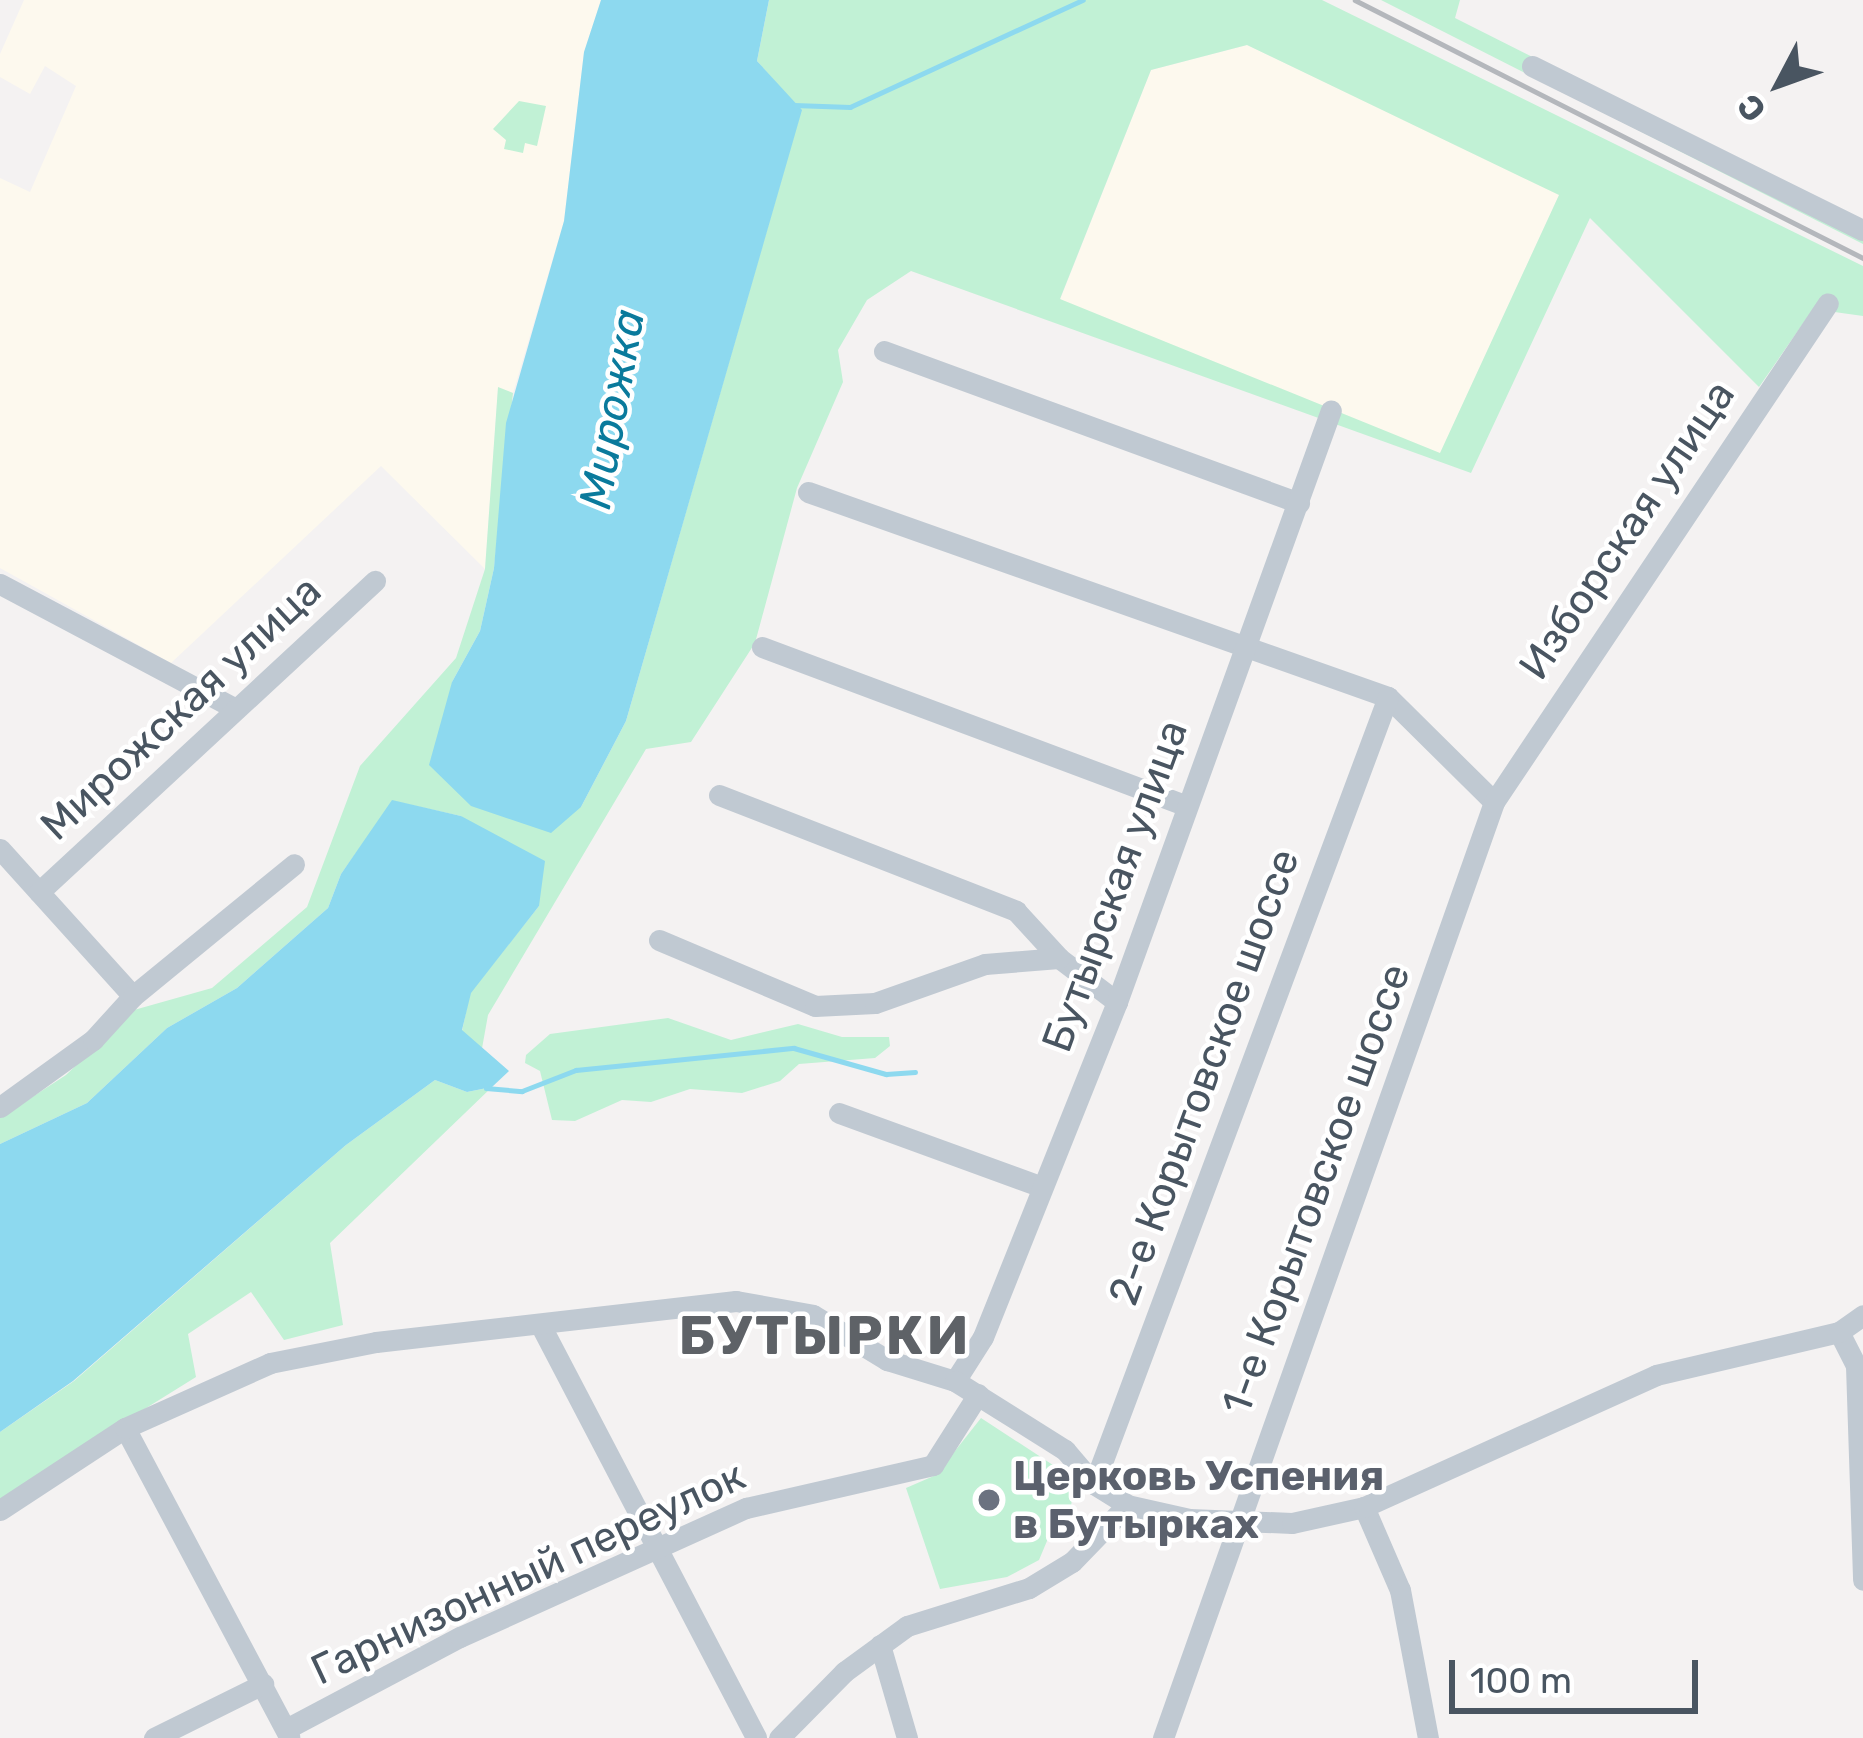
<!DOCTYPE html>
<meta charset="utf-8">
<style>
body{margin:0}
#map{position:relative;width:1863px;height:1738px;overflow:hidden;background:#f4f2f2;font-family:Rubik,sans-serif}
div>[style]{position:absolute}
.commercial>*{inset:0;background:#fdf9ee}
.green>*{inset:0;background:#c1f1d5}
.water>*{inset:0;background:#8dd9ef}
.stream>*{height:4.5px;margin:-2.25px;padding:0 2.25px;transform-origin:2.25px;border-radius:2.25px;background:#8dd9ef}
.minor>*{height:21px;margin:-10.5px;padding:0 10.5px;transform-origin:10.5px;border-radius:10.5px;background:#c0c9d2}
.rail>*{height:4.5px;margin:-2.25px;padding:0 2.25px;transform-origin:2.25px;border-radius:2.25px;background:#b4b7bc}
.dots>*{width:33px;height:33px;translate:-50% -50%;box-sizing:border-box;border:6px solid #fff;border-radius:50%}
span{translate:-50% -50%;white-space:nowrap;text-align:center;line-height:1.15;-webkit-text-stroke:9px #fff;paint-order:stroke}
.street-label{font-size:42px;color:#495561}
.worship-label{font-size:42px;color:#5b616d;font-weight:700}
.left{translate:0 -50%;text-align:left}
.water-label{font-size:45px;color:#0a7a9c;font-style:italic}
.district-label{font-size:54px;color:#5e6267;font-weight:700;letter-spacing:3px}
.north{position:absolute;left:1719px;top:24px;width:120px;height:120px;-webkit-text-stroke:9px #fff;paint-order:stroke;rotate:229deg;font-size:33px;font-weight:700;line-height:48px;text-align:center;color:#495561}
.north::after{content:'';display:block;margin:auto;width:42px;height:54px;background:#495561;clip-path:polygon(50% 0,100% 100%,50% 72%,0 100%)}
.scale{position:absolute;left:1449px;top:1660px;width:249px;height:54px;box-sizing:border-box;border:6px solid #495561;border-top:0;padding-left:15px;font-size:36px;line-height:42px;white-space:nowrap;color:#495561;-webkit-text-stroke:9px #fff;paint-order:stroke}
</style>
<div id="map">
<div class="commercial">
<div style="clip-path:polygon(24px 0,601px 0,584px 52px,564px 221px,513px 393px,498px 388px,485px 569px,381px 466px,171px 663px,0 568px,0 178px,30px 192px,76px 86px,45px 66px,30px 94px,0 77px,0 54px)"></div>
<div style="clip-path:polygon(1247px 45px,1560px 193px,1440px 454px,1060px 300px,1151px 70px)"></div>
</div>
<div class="green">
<div style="clip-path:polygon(evenodd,769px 0,1322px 0,1863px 266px,1863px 316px,1813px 309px,1759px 387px,1590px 218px,1471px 473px,911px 271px,867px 300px,838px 350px,843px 382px,797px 488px,755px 643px,691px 742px,646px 749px,488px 1015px,481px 1054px,462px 1031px,470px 993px,539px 906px,461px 816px,393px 801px,341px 874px,328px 908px,237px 988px,167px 1028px,87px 1103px,0 1144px,0 1118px,66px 1075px,134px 1010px,212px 988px,307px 907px,360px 766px,456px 658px,485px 569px,498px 387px,513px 393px,494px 568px,480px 631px,452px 682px,581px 807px,626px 721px,801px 111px,757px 61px,769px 0,1247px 45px,1559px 195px,1440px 453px,1060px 299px,1151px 70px,1247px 45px)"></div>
<div style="clip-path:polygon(1381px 0,1460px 0,1455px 18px,1863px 223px,1863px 244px)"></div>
<div style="clip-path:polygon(519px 101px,546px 106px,537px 146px,525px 143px,523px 153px,504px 149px,506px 140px,493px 129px)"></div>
<div style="clip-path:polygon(668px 1018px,731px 1040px,798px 1024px,842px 1037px,889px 1037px,890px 1046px,875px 1058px,799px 1064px,780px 1081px,742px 1093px,690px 1089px,651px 1102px,622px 1100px,575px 1121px,552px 1120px,540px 1071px,525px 1063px,526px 1055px,550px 1034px)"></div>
<div style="clip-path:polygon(435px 1080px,467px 1092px,492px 1087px,330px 1243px,343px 1325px,284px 1340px,251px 1292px,188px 1334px,196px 1377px,0 1499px,0 1432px,74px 1381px,346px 1145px)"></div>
<div style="clip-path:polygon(981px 1418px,1056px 1467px,1072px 1497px,1070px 1520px,1052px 1529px,1039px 1560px,1007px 1577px,940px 1589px,906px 1488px,936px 1475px)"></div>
</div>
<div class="water">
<div style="clip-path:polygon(601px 0,769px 0,757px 61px,802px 110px,626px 721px,581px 807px,551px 833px,471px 806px,429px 765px,452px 682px,480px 631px,494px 568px,506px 423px,564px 221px,584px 52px)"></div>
<div style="clip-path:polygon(392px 800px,461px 816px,545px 861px,539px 906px,471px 993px,462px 1030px,509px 1071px,492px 1087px,467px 1092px,435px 1080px,346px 1145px,73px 1381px,0 1432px,0 1144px,87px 1103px,167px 1028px,237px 988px,328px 908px,341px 874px)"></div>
</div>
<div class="stream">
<div style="left:794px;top:105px;width:56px;rotate:2deg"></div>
<div style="left:850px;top:107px;width:256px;rotate:-24.7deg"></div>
<div style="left:486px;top:1088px;width:36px;rotate:5deg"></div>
<div style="left:522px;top:1091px;width:58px;rotate:-21.3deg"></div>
<div style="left:576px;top:1070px;width:219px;rotate:-5.8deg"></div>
<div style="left:794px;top:1048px;width:96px;rotate:15.8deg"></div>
<div style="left:886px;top:1074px;width:29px;rotate:-4deg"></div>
</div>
<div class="minor">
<div style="left:1532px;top:66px;width:369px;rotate:26.4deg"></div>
<div style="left:884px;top:351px;width:442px;rotate:20.1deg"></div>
<div style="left:808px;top:492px;width:615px;rotate:19.47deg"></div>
<div style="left:1388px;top:697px;width:149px;rotate:44.7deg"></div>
<div style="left:0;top:584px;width:267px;rotate:27.9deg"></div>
<div style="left:762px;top:647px;width:452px;rotate:20.5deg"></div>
<div style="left:719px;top:795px;width:319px;rotate:21.3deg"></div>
<div style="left:1016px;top:911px;width:64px;rotate:47.5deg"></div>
<div style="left:1059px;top:958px;width:73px;rotate:37.2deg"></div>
<div style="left:0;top:849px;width:198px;rotate:47.9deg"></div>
<div style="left:39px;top:892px;width:458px;rotate:-42.8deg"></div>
<div style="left:659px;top:940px;width:169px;rotate:22.9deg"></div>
<div style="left:815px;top:1006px;width:60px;rotate:-2.9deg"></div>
<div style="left:875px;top:1003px;width:117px;rotate:-19.5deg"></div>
<div style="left:985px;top:964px;width:74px;rotate:-4.6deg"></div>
<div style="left:0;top:1107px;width:115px;rotate:-35.8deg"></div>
<div style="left:93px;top:1040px;width:59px;rotate:-47.7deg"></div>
<div style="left:133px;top:996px;width:208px;rotate:-39.3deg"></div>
<div style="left:839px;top:1113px;width:216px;rotate:20deg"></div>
<div style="left:542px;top:1328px;width:462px;rotate:62.4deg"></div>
<div style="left:1839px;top:1332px;width:38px;rotate:63deg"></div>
<div style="left:1856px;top:1366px;width:214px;rotate:88.1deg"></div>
<div style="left:955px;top:1381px;width:52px;rotate:-57.5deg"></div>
<div style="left:983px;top:1337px;width:361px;rotate:-68.2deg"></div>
<div style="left:1117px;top:1002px;width:629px;rotate:-70.13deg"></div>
<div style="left:125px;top:1428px;width:350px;rotate:62deg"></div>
<div style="left:1094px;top:1484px;width:840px;rotate:-69.52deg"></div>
<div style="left:1364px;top:1507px;width:90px;rotate:66.6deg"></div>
<div style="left:1400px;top:1590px;width:151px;rotate:79.3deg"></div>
<div style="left:0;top:1510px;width:149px;rotate:-33.3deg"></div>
<div style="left:125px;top:1428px;width:159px;rotate:-24.1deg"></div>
<div style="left:270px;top:1363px;width:108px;rotate:-11.2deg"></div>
<div style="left:376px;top:1342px;width:362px;rotate:-6.5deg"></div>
<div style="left:736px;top:1301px;width:78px;rotate:10.3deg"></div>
<div style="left:813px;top:1315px;width:87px;rotate:31.3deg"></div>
<div style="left:887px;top:1360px;width:71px;rotate:17.2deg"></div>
<div style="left:955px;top:1381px;width:130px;rotate:32.1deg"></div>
<div style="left:1065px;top:1450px;width:45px;rotate:49.5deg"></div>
<div style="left:1094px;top:1484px;width:39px;rotate:32deg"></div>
<div style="left:1127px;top:1505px;width:64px;rotate:12.7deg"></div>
<div style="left:1189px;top:1519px;width:103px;rotate:2.2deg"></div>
<div style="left:1292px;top:1523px;width:74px;rotate:-12.5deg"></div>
<div style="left:1364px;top:1507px;width:320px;rotate:-24.3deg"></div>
<div style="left:1656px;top:1375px;width:188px;rotate:-13.2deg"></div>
<div style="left:1839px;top:1332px;width:29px;rotate:-35deg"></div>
<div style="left:880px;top:1645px;width:97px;rotate:73.8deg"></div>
<div style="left:286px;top:1729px;width:197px;rotate:-27.9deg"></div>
<div style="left:460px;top:1637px;width:314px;rotate:-24.3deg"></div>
<div style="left:746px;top:1508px;width:192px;rotate:-12.9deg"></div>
<div style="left:933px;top:1465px;width:84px;rotate:-57.6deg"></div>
<div style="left:154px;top:1738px;width:122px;rotate:-26.4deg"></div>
<div style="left:779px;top:1738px;width:93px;rotate:-45.4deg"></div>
<div style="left:844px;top:1672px;width:78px;rotate:-36.1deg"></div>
<div style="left:907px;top:1626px;width:128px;rotate:-17.3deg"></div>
<div style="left:1029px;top:1588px;width:50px;rotate:-31.2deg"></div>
<div style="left:1072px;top:1562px;width:79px;rotate:-46deg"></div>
<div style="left:1163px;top:1738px;width:993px;rotate:-70.52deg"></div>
<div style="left:1494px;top:802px;width:600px;rotate:-56.2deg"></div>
</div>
<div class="rail">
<div style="left:1355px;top:0;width:570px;rotate:26.92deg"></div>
</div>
<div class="dots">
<div style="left:989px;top:1500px;background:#6b7280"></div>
</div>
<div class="street-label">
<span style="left:1627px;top:530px;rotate:-56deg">Изборская улица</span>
<span style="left:181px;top:708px;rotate:-43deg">Мирожская улица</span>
<span style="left:1115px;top:886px;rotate:-70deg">Бутырская улица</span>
<span style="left:1204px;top:1077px;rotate:-70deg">2-е Корытовское шоссе</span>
<span style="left:1316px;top:1189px;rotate:-70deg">1-е Корытовское шоссе</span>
<span style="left:528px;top:1573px;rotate:-25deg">Гарнизонный переулок</span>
</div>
<div class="worship-label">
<span class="left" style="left:1013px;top:1500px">Церковь Успения<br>в Бутырках</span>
</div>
<div class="water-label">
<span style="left:612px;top:409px;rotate:-80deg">Мирожка</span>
</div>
<div class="district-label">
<span style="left:825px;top:1336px">БУТЫРКИ</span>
</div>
<div class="north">С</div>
<div class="scale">100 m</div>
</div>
